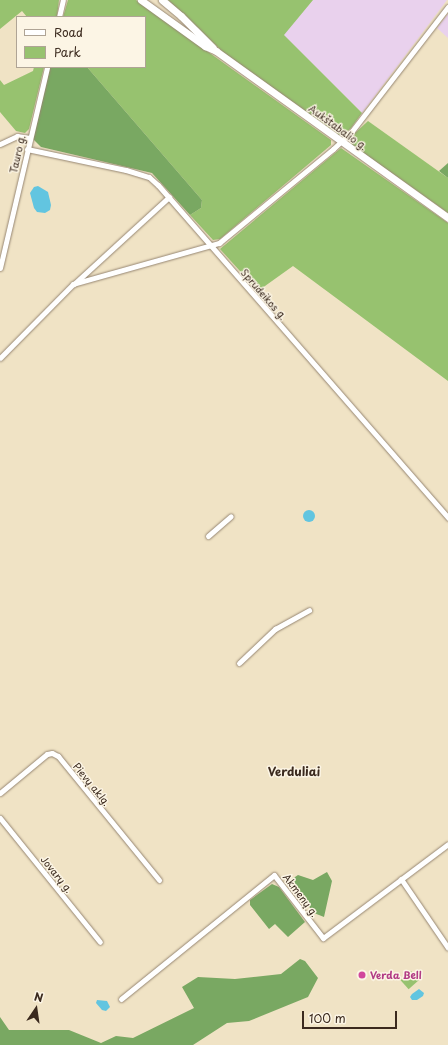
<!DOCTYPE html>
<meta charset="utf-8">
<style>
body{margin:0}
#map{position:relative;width:448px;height:1045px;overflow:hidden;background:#f0e3c5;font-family:"Playpen Sans",sans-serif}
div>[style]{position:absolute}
.built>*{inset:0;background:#e9d1ed}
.green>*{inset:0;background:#97c26f;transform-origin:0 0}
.forest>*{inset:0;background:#79a862}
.water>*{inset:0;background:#62c5e0}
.round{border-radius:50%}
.roads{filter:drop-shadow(0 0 1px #968672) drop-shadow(0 0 1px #968672)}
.street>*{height:5px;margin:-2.5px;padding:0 2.5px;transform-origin:2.5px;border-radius:2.5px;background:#fff}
.secondary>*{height:7px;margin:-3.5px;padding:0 3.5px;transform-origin:3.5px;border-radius:3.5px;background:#fff}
.dots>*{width:11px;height:11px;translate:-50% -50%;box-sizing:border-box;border:2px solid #fcf5e5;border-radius:50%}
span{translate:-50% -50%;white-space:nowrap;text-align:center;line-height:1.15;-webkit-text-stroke:3px #fcf5e5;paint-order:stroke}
.street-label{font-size:10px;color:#3b2a1e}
.hotel-label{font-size:10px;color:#b23c85;font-weight:700}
.left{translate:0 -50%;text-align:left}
.quarter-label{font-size:12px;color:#3b2a1e;font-weight:700}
.legend{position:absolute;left:16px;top:16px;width:130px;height:52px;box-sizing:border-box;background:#fcf5e5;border:1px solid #afa495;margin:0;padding:5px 7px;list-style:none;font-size:12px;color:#3b2a1e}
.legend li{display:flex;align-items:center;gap:8px;height:20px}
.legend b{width:20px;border:1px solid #afa495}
.north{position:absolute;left:16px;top:989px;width:40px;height:40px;-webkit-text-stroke:3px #fcf5e5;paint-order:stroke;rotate:13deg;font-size:11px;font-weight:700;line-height:16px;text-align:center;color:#3b2a1e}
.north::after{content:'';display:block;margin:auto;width:14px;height:18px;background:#3b2a1e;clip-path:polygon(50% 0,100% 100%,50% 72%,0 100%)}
.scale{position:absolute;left:302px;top:1011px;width:95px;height:18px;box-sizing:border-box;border:2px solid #3b2a1e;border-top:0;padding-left:5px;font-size:12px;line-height:14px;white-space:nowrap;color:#3b2a1e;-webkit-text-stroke:3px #fcf5e5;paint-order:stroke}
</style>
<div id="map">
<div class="built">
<div style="clip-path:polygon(313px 0,447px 0,362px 113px,283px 35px)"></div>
<div style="clip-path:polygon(448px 14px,448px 38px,437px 28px)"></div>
</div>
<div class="green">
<div style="clip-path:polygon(0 0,59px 0,57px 17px,27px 17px,22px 11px,0 29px)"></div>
<div style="clip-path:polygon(68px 0,136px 0,331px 140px,331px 145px,220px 239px,213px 240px,190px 215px,201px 208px,202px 200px,87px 67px,145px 67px,145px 17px,63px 17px)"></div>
<div style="clip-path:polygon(168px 0,313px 0,284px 35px,362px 113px,351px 128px,344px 135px,339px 135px,223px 52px)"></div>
<div style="clip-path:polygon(34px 67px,44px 67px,29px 129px,25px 133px,16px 131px,0 112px,0 80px,4px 85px,33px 71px)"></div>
<div style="clip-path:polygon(368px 121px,448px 178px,448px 213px,351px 144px,351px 139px,354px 134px)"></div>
<div style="clip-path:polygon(341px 148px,448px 223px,448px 381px,293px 266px,258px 291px,220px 249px)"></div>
<div style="left:411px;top:971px;width:12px;height:14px;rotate:48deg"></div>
</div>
<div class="forest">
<div style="clip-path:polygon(50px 67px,87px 67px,202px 200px,201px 208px,190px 215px,152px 173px,41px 147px,33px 139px)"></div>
<div style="clip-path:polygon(448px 163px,448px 178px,439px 171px)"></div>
<div style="clip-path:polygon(327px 872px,332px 881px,324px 917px,314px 913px,289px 881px,298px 875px,313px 880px)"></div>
<div style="clip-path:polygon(272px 884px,279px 887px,305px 922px,288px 937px,275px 924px,269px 929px,250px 905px,250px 900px)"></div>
<div style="clip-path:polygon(300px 959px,305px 961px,318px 978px,308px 997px,249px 1021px,227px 1023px,193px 1045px,0 1045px,0 1017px,9px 1030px,69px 1030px,101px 1043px,116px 1036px,133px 1038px,194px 1008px,182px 987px,198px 977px,235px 979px,281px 974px)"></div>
</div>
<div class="water">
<div style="clip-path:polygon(38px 186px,48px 192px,51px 205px,50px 210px,45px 213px,37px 212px,34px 208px,30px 193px,34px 187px)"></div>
<div class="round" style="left:303px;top:510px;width:12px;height:12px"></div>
<div style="clip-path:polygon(419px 989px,424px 993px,423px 996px,417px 1000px,412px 1000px,410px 997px,412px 994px)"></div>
<div style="clip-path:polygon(97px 1000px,107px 1001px,110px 1007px,106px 1011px,102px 1010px,96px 1003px)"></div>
</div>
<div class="roads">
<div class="street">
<div style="left:59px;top:17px;width:17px;rotate:-77deg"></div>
<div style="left:0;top:144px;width:19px;rotate:-25deg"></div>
<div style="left:17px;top:136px;width:13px;rotate:9deg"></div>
<div style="left:27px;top:149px;width:101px;rotate:12deg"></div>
<div style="left:126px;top:170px;width:24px;rotate:17deg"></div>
<div style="left:149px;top:177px;width:12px;rotate:42deg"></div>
<div style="left:158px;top:185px;width:442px;rotate:48.9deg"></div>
<div style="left:0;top:268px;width:206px;rotate:-76.8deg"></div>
<div style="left:74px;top:284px;width:129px;rotate:-42.5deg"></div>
<div style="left:0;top:358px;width:104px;rotate:-45.4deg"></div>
<div style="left:73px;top:284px;width:152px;rotate:-15.7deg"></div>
<div style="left:219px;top:243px;width:148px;rotate:-39.5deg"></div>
<div style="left:333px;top:149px;width:26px;rotate:-43deg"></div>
<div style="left:352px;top:131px;width:157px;rotate:-52.3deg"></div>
<div style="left:208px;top:536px;width:30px;rotate:-41deg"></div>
<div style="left:239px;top:663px;width:50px;rotate:-43.4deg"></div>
<div style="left:275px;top:629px;width:39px;rotate:-29deg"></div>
<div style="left:0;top:793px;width:61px;rotate:-39.7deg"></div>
<div style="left:47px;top:754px;width:5px;rotate:-11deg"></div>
<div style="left:52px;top:753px;width:7px;rotate:27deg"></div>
<div style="left:58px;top:756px;width:160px;rotate:50.8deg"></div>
<div style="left:0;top:818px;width:159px;rotate:51.1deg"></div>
<div style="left:401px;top:879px;width:83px;rotate:55.7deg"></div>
<div style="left:121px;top:999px;width:197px;rotate:-39deg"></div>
<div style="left:274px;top:875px;width:80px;rotate:52.1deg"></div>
<div style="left:323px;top:938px;width:156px;rotate:-36.9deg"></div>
</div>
<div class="secondary">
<div style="left:141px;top:0;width:79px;rotate:35.7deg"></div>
<div style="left:205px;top:46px;width:12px;rotate:24deg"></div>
<div style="left:216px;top:51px;width:286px;rotate:35.7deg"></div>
<div style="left:162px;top:0;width:25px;rotate:40deg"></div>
<div style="left:181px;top:16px;width:45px;rotate:45deg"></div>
</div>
</div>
<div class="dots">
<div style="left:362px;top:975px;background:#d1479c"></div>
</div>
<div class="street-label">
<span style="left:338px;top:127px;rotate:36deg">Aukštabalio g.</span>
<span style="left:17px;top:154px;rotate:-77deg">Tauro g.</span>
<span style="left:264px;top:294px;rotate:49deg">Sprudeikos g.</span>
<span style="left:92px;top:784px;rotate:51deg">Pievų aklg.</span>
<span style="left:57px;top:874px;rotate:51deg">Jovarų g.</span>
<span style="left:301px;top:895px;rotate:53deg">Akmenų g.</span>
</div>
<div class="hotel-label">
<span class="left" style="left:370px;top:975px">Verda Bell</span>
</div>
<div class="quarter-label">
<span style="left:294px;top:772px">Verduliai</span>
</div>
<ul class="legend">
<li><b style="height:5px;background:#fff"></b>Road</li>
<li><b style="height:11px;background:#97c26f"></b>Park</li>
</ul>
<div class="north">N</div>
<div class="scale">100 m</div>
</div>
